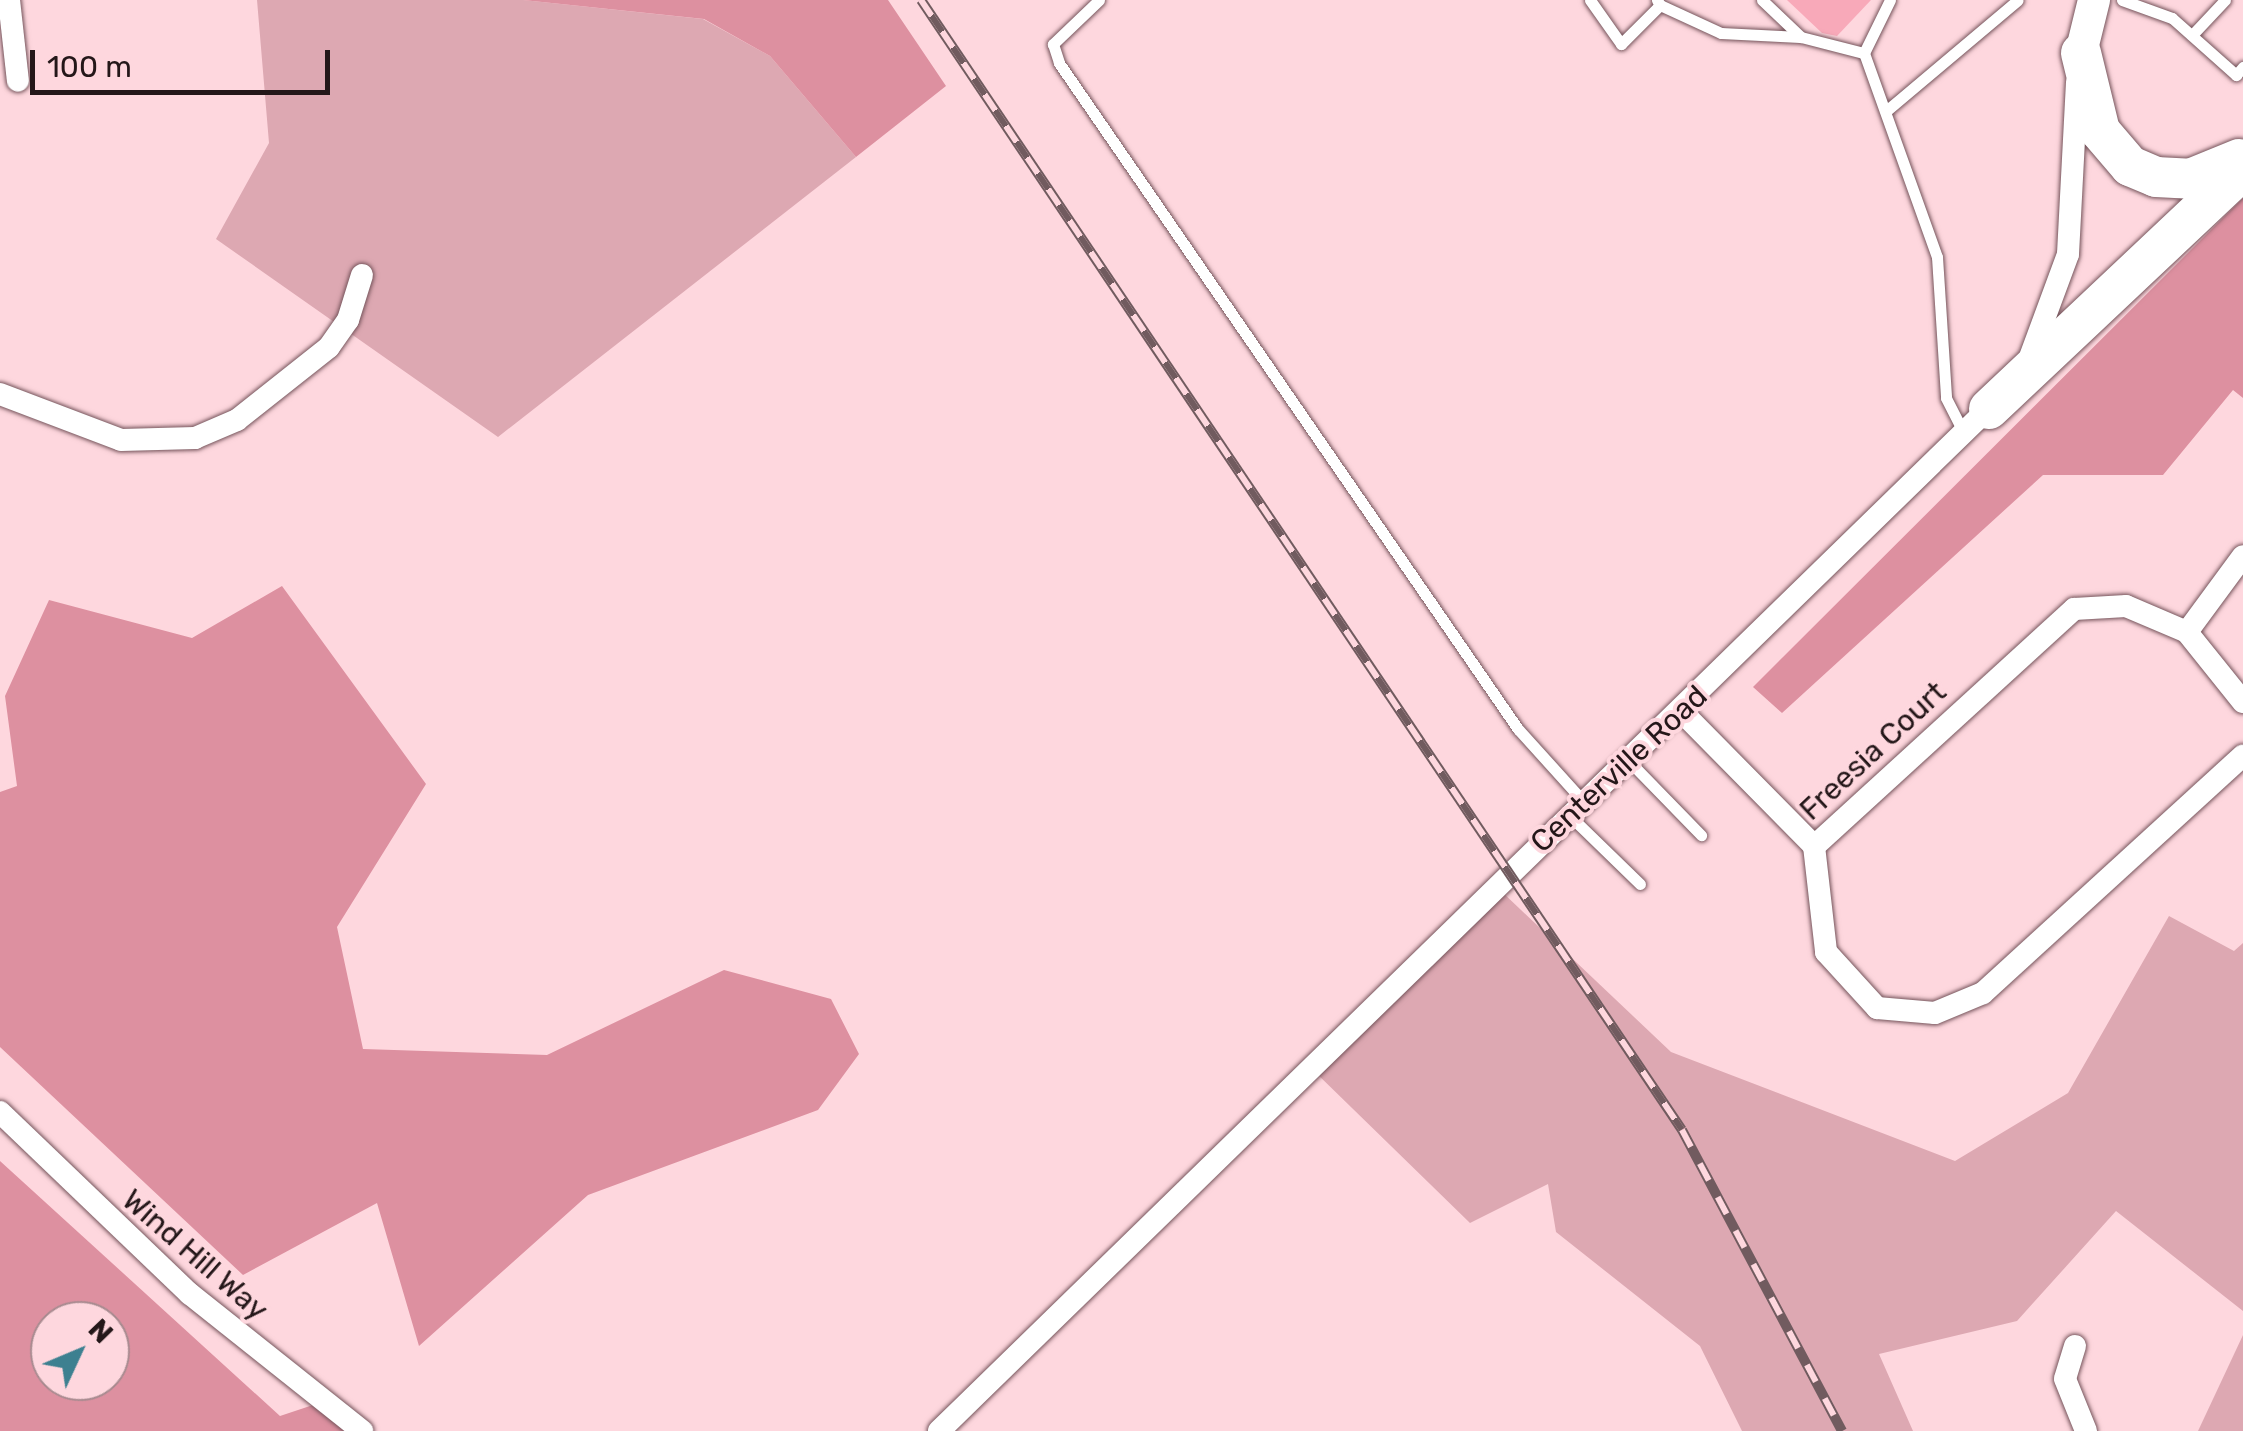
<!DOCTYPE html>
<style>
body{margin:0}
#map{position:relative;width:2243px;height:1431px;overflow:hidden;background:#fed7de;font-family:Rubik,sans-serif}
div>[style]{position:absolute}
.green>*{inset:0;background:#dda8b2}
.forest>*{inset:0;background:#dd90a0}
.building>*{inset:0;background:#f8a9b9}
.roads{filter:drop-shadow(0 0 2px #75545b) drop-shadow(0 0 2px #75545b)}
.lane>*{height:11px;margin:-5.5px;padding:0 5.5px;transform-origin:5.5px;border-radius:5.5px;background:#fff}
.street>*{height:22px;margin:-11px;padding:0 11px;transform-origin:11px;border-radius:11px;background:#fff}
.secondary>*{height:32px;margin:-16px;padding:0 16px;transform-origin:16px;border-radius:16px;background:#fff}
.highway>*{height:40px;margin:-20px;padding:0 20px;transform-origin:20px;border-radius:20px;background:#fff}
.rail>*{height:10px;margin-top:-5px;transform-origin:0;background:repeating-linear-gradient(90deg,#fed7de 0 19px,#715b5f 0 38px);box-sizing:border-box;border-block:2px solid #715b5f}
span{translate:-50% -50%;white-space:nowrap;text-align:center;line-height:1.15;-webkit-text-stroke:8px #fed7de;paint-order:stroke}
.street-label{font-size:30px;color:#241719}
.north{position:absolute;left:30px;top:1301px;width:100px;height:100px;box-sizing:border-box;background:#fed7de;border:2px solid #a78a8f;border-radius:50%;rotate:46deg;font-size:28px;font-weight:700;line-height:40px;text-align:center;color:#241719}
.north::after{content:'';display:block;margin:auto;width:35px;height:45px;background:#3d8090;clip-path:polygon(50% 0,100% 100%,50% 72%,0 100%)}
.scale{position:absolute;left:30px;top:50px;width:300px;height:45px;box-sizing:border-box;border:5px solid #241719;border-top:0;padding-left:12px;font-size:30px;line-height:35px;white-space:nowrap;color:#241719;-webkit-text-stroke:8px #fed7de;paint-order:stroke}
</style>
<div id="map">
<div class="green">
<div style="clip-path:polygon(257px 0,523px 0,703px 19px,770px 56px,856px 157px,498px 437px,216px 239px,269px 143px)"></div>
<div style="clip-path:polygon(1500px 890px,1671px 1052px,1955px 1161px,2068px 1093px,2169px 916px,2234px 951px,2243px 943px,2243px 1311px,2116px 1211px,2017px 1321px,1879px 1354px,1913px 1431px,1742px 1431px,1700px 1346px,1556px 1232px,1548px 1184px,1470px 1223px,1313px 1070px)"></div>
<div style="clip-path:polygon(2243px 1335px,2243px 1431px,2198px 1431px)"></div>
</div>
<div class="forest">
<div style="clip-path:polygon(523px 0,888px 0,946px 86px,856px 157px,770px 56px,704px 19px)"></div>
<div style="clip-path:polygon(2243px 198px,2243px 398px,2233px 390px,2163px 475px,2043px 475px,1782px 713px,1753px 687px)"></div>
<div style="clip-path:polygon(282px 586px,426px 784px,337px 927px,363px 1049px,547px 1055px,724px 970px,831px 999px,859px 1054px,818px 1110px,588px 1195px,419px 1346px,377px 1203px,243px 1275px,0 1047px,0 792px,17px 786px,5px 696px,49px 600px,192px 638px)"></div>
<div style="clip-path:polygon(evenodd,0 1161px,280px 1416px,322px 1402px,357px 1431px,0 1431px,0 1161px,50px 1321px,110px 1321px,110px 1381px,50px 1381px,50px 1321px)"></div>
</div>
<div class="building">
<div style="clip-path:polygon(1787px 0,1871px 0,1837px 36px,1822px 33px)"></div>
</div>
<div class="roads">
<div class="lane">
<div style="left:1099px;top:0;width:64px;rotate:136.3deg"></div>
<div style="left:1053px;top:44px;width:20px;rotate:72deg"></div>
<div style="left:1059px;top:63px;width:809px;rotate:55.43deg"></div>
<div style="left:1518px;top:729px;width:97px;rotate:47.9deg"></div>
<div style="left:1590px;top:0;width:54px;rotate:54.8deg"></div>
<div style="left:1621px;top:44px;width:55px;rotate:-45deg"></div>
<div style="left:1660px;top:5px;width:6px;rotate:-121deg"></div>
<div style="left:1762px;top:0;width:54px;rotate:43.5deg"></div>
<div style="left:1801px;top:37px;width:65px;rotate:14.3deg"></div>
<div style="left:1864px;top:53px;width:59px;rotate:-63.9deg"></div>
<div style="left:2122px;top:0;width:53px;rotate:19.8deg"></div>
<div style="left:2172px;top:18px;width:86px;rotate:41.7deg"></div>
<div style="left:2236px;top:75px;width:11px;rotate:-49deg"></div>
<div style="left:1660px;top:5px;width:67px;rotate:24.7deg"></div>
<div style="left:1721px;top:33px;width:79px;rotate:2.9deg"></div>
<div style="left:2192px;top:35px;width:48px;rotate:-46.7deg"></div>
<div style="left:1864px;top:53px;width:217px;rotate:70.3deg"></div>
<div style="left:1937px;top:257px;width:141px;rotate:86.3deg"></div>
<div style="left:1946px;top:398px;width:39px;rotate:63deg"></div>
<div style="left:1886px;top:111px;width:172px;rotate:-40.1deg"></div>
<div style="left:1628px;top:760px;width:105px;rotate:45.8deg"></div>
<div style="left:1569px;top:815px;width:99px;rotate:44.2deg"></div>
</div>
<div class="street">
<div style="left:9px;top:0;width:81px;rotate:83.7deg"></div>
<div style="left:2030px;top:357px;width:110px;rotate:-69.7deg"></div>
<div style="left:2068px;top:254px;width:172px;rotate:-87deg"></div>
<div style="left:0;top:394px;width:129px;rotate:20.8deg"></div>
<div style="left:121px;top:440px;width:74px;rotate:-1.5deg"></div>
<div style="left:195px;top:438px;width:46px;rotate:-23.2deg"></div>
<div style="left:237px;top:420px;width:117px;rotate:-38.4deg"></div>
<div style="left:329px;top:347px;width:33px;rotate:-55deg"></div>
<div style="left:348px;top:320px;width:47px;rotate:-72.7deg"></div>
<div style="left:2187px;top:632px;width:94px;rotate:-53.6deg"></div>
<div style="left:2243px;top:702px;width:90px;rotate:-128.7deg"></div>
<div style="left:2187px;top:632px;width:66px;rotate:-156.9deg"></div>
<div style="left:2126px;top:606px;width:52px;rotate:176.7deg"></div>
<div style="left:2074px;top:609px;width:352px;rotate:137.6deg"></div>
<div style="left:1814px;top:846px;width:107px;rotate:83.5deg"></div>
<div style="left:1826px;top:952px;width:76px;rotate:47.7deg"></div>
<div style="left:1877px;top:1008px;width:58px;rotate:4.9deg"></div>
<div style="left:1935px;top:1013px;width:52px;rotate:-22.6deg"></div>
<div style="left:1983px;top:993px;width:352px;rotate:-42.4deg"></div>
<div style="left:1681px;top:711px;width:190px;rotate:45.4deg"></div>
<div style="left:0;top:1112px;width:263px;rotate:43.8deg"></div>
<div style="left:190px;top:1294px;width:220px;rotate:38.5deg"></div>
<div style="left:2075px;top:1346px;width:34px;rotate:107deg"></div>
<div style="left:2065px;top:1379px;width:56px;rotate:68deg"></div>
<div style="left:939px;top:1431px;width:1474px;rotate:-44.26deg"></div>
</div>
<div class="secondary">
<div style="left:2081px;top:53px;width:55px;rotate:-76.2deg"></div>
</div>
<div class="highway">
<div style="left:2081px;top:53px;width:80px;rotate:76.3deg"></div>
<div style="left:2100px;top:131px;width:46px;rotate:49.4deg"></div>
<div style="left:2130px;top:166px;width:28px;rotate:23deg"></div>
<div style="left:2156px;top:177px;width:34px;rotate:3deg"></div>
<div style="left:2190px;top:179px;width:53px;rotate:-22.2deg"></div>
<div style="left:1989px;top:409px;width:349px;rotate:-43.3deg"></div>
</div>
</div>
<div class="rail">
<div style="left:921px;top:0;width:1362px;rotate:56.04deg"></div>
<div style="left:1682px;top:1130px;width:341px;rotate:62deg"></div>
</div>
<div class="street-label">
<span style="left:1873px;top:751px;rotate:-43deg">Freesia Court</span>
<span style="left:1619px;top:769px;rotate:-43deg">Centerville Road</span>
<span style="left:195px;top:1255px;rotate:41deg">Wind Hill Way</span>
</div>
<div class="north">N</div>
<div class="scale">100 m</div>
</div>
